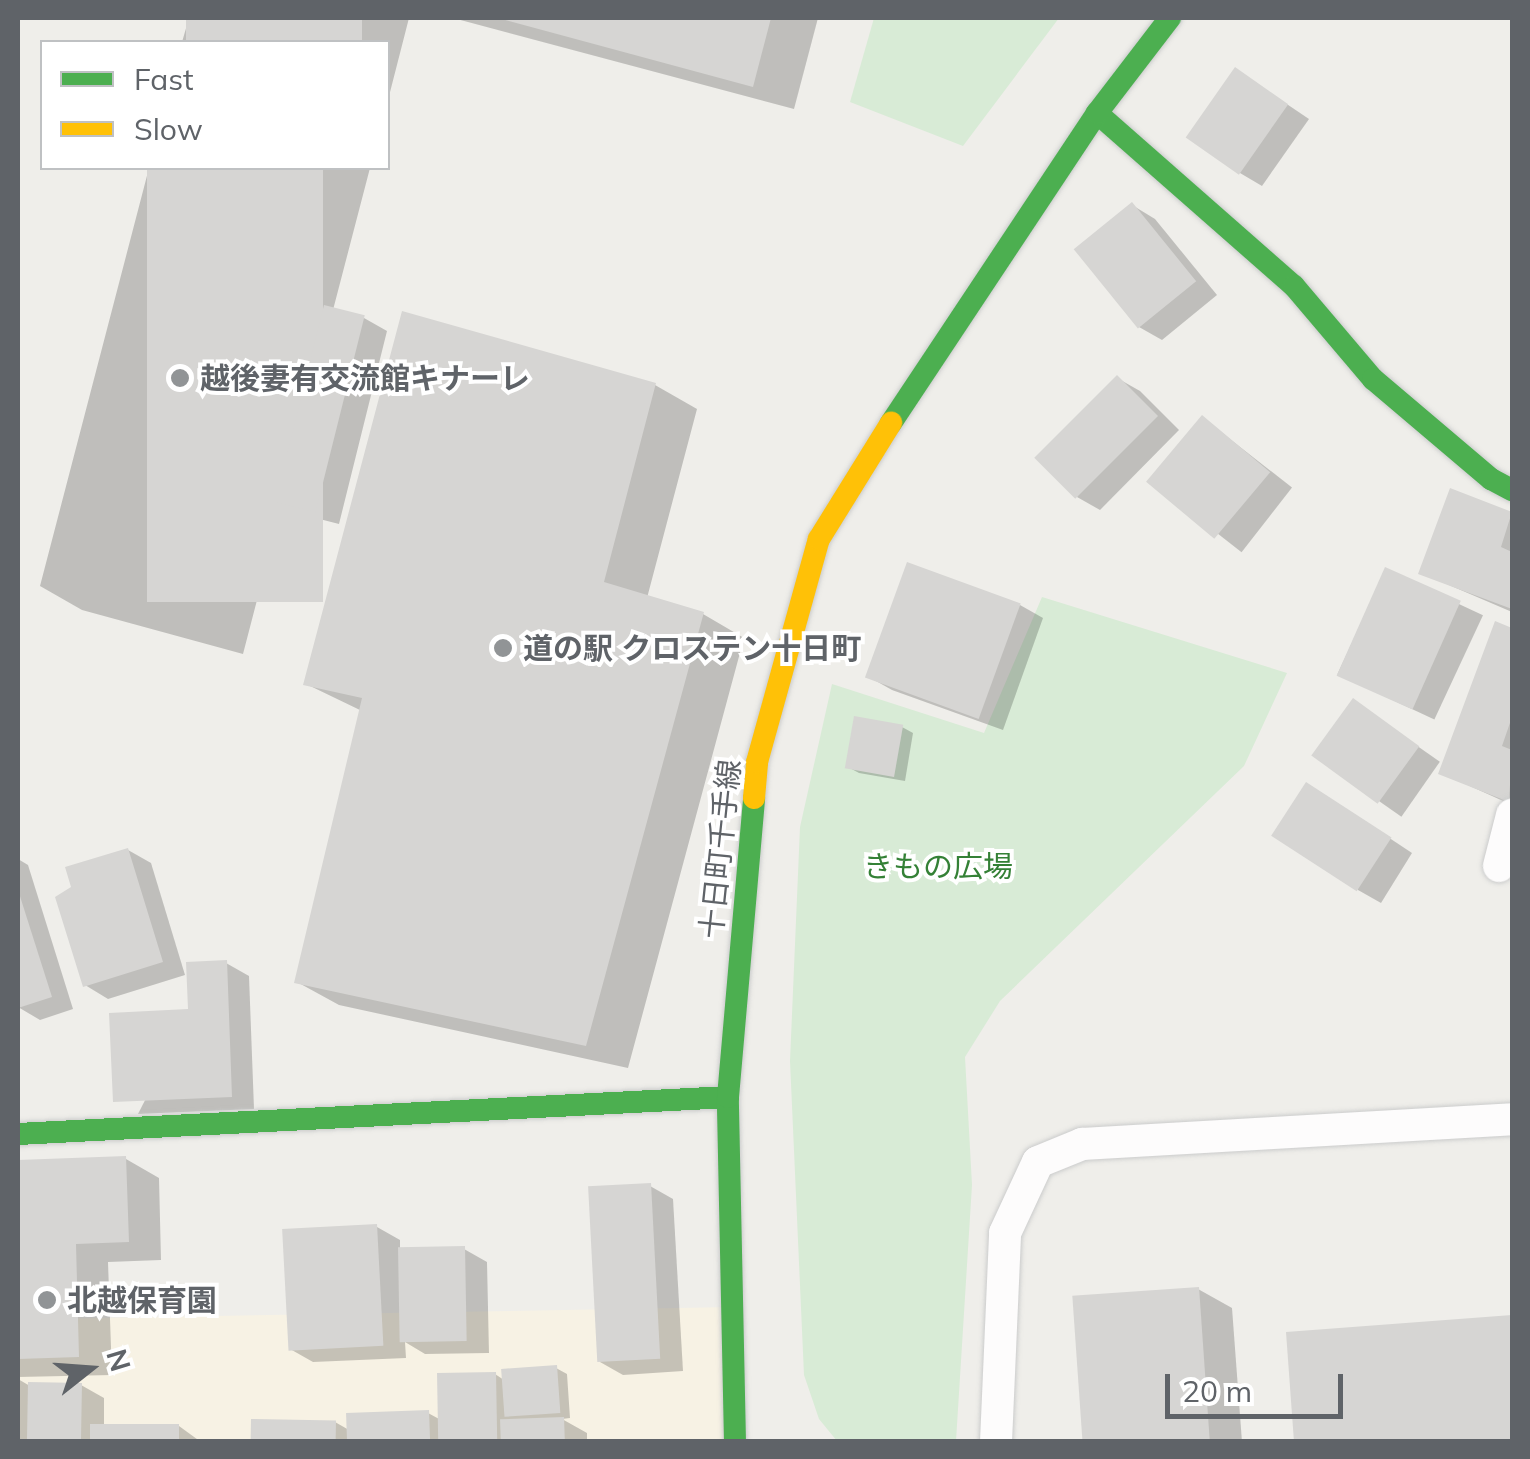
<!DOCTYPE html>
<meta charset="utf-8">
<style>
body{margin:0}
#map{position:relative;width:1530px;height:1459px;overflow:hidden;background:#efeeea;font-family:Mulish,"Noto Sans JP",sans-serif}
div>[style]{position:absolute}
.commercial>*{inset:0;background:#f7f2e4;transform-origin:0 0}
.green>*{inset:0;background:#d8ebd6}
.shadow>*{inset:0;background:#0003;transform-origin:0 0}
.building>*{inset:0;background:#d6d5d3;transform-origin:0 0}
.roads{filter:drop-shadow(0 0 2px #cbcccc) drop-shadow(0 0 2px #cbcccc)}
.lane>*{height:32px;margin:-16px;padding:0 16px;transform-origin:16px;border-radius:16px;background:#fdfcfc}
.fast>*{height:22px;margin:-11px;padding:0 11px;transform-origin:11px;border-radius:11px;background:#4caf50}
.slow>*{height:22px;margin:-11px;padding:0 11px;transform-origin:11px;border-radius:11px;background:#ffc107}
.dots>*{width:28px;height:28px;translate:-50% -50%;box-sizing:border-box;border:5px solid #fff;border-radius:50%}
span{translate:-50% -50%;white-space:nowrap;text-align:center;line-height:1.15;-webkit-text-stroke:8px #fff;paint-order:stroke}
.poi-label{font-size:30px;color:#5f6368;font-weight:700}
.left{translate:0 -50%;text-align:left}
.street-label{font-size:30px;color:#5f6368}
.park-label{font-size:30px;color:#348136}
.frame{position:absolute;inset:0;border:20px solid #5f6368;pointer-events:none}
.legend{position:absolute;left:40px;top:40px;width:350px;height:130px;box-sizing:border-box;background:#fff;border:2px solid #bfc1c3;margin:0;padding:12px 18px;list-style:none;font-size:30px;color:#5f6368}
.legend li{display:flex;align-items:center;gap:20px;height:50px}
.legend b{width:50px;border:2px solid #bfc1c3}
.north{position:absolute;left:40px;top:1319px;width:100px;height:100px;-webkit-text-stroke:8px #fff;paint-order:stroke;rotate:73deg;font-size:28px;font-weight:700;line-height:40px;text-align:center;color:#5f6368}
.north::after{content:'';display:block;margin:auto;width:35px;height:45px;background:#5f6368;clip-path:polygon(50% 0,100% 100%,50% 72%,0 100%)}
.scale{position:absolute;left:1165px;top:1374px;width:178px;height:45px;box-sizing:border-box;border:5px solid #5f6368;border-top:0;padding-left:12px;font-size:30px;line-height:35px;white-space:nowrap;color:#5f6368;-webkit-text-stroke:8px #fff;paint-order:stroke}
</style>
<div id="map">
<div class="commercial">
<div style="left:733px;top:1307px;width:134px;height:715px;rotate:89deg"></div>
</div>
<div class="green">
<div style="clip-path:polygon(874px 18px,1059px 18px,963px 146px,850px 102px)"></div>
<div style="clip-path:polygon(1042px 597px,1287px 673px,1244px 766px,1000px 1001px,965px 1057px,972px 1185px,956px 1441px,837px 1441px,819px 1419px,804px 1375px,790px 1061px,800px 827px,832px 684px,984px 733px)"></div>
</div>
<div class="shadow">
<div style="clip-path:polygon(189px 18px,409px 18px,388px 100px,388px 42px,182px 42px)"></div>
<div style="clip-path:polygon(453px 18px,818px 18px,794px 109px)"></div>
<div style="clip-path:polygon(1236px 70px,1309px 119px,1262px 186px,1240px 173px)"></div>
<div style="clip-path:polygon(149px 168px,370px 168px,333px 310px,364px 318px,387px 331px,339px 524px,300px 514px,282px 504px,243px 654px,82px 610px,40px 586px)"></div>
<div style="clip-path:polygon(1132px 205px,1155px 219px,1217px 295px,1162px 340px,1139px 327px)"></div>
<div style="clip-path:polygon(1117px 378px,1140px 391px,1179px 430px,1100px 510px,1077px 497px)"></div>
<div style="clip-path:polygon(655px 385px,697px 409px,647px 598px,703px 614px,744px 638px,628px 1068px,339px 1005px,297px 982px,362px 711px,306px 684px)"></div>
<div style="left:1203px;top:418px;width:113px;height:82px;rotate:38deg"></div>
<div style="clip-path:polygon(1512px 514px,1512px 612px,1421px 573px)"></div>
<div style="left:1386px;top:570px;width:107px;height:115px;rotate:25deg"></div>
<div style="clip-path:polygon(1020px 605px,1043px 618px,1003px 730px,892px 690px,869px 677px)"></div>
<div style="clip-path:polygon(1497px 624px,1512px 630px,1512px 805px,1441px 773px)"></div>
<div style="left:1353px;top:701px;width:106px;height:67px;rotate:35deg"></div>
<div style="clip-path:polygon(902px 727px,913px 733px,905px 781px,859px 773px,848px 767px)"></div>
<div style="clip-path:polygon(1329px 798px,1412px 853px,1381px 903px,1358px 890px)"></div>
<div style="clip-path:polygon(128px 850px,151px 863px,185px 975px,108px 999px,85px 985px)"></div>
<div style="clip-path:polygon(18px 859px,28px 865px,73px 1009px,40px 1020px,18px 1007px)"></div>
<div style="clip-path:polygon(226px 963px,249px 976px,254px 1109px,138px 1114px,190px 1012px)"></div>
<div style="clip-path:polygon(126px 1159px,159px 1178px,161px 1260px,108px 1262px,112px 1375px,18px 1377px,18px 1162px)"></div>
<div style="clip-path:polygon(650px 1186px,673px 1199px,683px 1371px,623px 1375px,600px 1362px)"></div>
<div style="clip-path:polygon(377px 1227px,400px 1240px,400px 1250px,464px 1249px,487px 1262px,489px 1353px,425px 1354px,405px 1342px,406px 1358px,313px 1362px,290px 1349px)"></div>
<div style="clip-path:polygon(1198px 1289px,1232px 1308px,1242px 1442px,1085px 1442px)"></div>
<div style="clip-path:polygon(1512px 1318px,1512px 1442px,1297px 1442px,1289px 1334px)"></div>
<div style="clip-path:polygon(556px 1368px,567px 1374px,570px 1418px,562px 1419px,587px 1433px,587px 1442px,253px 1442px,335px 1422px,349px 1430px,428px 1413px,441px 1420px,495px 1374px,504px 1380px)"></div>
<div style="clip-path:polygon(18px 1379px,30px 1386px,81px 1385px,104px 1398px,104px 1427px,179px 1426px,201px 1442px,18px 1442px)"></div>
</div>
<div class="building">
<div style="left:186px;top:18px;width:176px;height:25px"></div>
<div style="clip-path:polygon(498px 18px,771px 18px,753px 87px)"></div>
<div style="left:1235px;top:67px;width:65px;height:86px;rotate:35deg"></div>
<div style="left:147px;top:168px;width:176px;height:434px"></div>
<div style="left:1132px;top:202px;width:102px;height:75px;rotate:51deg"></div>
<div style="left:324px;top:305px;width:42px;height:203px;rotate:14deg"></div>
<div style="clip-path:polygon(402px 311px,656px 383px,604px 582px,704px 612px,586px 1046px,294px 983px,362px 698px,303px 685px)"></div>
<div style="left:1117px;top:375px;width:58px;height:117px;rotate:45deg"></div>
<div style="left:1202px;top:415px;width:89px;height:87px;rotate:40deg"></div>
<div style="clip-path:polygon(1450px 488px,1512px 512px,1501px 547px,1512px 552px,1512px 609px,1418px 574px)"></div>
<div style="left:907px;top:562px;width:121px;height:123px;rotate:20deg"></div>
<div style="left:1385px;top:567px;width:83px;height:119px;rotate:24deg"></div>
<div style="clip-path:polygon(1495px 621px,1512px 628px,1512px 717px,1502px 746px,1512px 750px,1509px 802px,1438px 774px)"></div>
<div style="left:1353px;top:698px;width:82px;height:71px;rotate:36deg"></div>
<div style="left:854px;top:716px;width:50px;height:53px;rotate:10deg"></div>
<div style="left:1306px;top:782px;width:102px;height:64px;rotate:33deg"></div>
<div style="clip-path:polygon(128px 848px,163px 962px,83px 987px,55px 897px,71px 887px,65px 867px)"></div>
<div style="clip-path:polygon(18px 890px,52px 997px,18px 1008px)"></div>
<div style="clip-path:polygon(227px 960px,232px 1097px,113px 1102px,109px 1013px,188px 1009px,186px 962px)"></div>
<div style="clip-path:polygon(126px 1156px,129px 1242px,76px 1244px,79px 1357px,18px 1359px,18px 1160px)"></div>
<div style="left:651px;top:1183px;width:176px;height:63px;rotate:87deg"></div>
<div style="left:377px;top:1224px;width:122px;height:95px;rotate:87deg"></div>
<div style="left:465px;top:1246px;width:95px;height:67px;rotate:89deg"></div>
<div style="left:1199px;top:1287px;width:155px;height:127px;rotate:86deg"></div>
<div style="clip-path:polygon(1512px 1315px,1512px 1442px,1294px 1442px,1286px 1332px)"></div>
<div style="left:557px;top:1365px;width:48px;height:56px;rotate:86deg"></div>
<div style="left:496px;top:1372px;width:70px;height:59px;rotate:89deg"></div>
<div style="left:28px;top:1382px;width:54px;height:60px;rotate:1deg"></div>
<div style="left:429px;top:1410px;width:32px;height:83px;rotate:88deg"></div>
<div style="left:564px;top:1417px;width:25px;height:64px;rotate:88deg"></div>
<div style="left:251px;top:1419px;width:85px;height:23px;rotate:1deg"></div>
<div style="left:179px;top:1424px;width:18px;height:89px;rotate:90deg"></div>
</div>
<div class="roads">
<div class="lane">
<div style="left:1499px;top:866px;width:53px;rotate:-75.7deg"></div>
<div style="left:996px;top:1442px;width:209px;rotate:-87.5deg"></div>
<div style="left:1005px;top:1233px;width:78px;rotate:-65.1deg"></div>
<div style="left:1038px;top:1162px;width:48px;rotate:-22.2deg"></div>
<div style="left:1082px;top:1144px;width:431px;rotate:-3.3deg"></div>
</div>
<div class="fast">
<div style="left:1097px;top:113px;width:262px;rotate:41.3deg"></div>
<div style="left:1294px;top:286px;width:122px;rotate:49.7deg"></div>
<div style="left:1373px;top:379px;width:155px;rotate:40.3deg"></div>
<div style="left:1491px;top:479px;width:24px;rotate:28deg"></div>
<div style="left:891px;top:423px;width:372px;rotate:-56.4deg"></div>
<div style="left:1097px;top:113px;width:120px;rotate:-52.5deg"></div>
<div style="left:18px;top:1134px;width:711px;rotate:-2.98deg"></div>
<div style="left:735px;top:1442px;width:345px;rotate:-91.2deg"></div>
<div style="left:728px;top:1097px;width:300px;rotate:-85deg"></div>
</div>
<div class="slow">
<div style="left:754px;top:798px;width:36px;rotate:-85deg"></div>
<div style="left:757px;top:762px;width:231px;rotate:-74.5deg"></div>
<div style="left:819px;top:539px;width:137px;rotate:-58.2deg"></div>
</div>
</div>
<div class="dots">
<div style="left:180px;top:378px;background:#919496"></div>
<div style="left:503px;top:648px;background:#919496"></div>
<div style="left:47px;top:1300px;background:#919496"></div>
</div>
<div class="poi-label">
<span class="left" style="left:200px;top:378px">越後妻有交流館キナーレ</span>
<span class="left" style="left:523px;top:648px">道の駅 クロステン十日町</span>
<span class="left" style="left:67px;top:1300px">北越保育園</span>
</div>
<div class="street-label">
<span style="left:720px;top:849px;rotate:-84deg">十日町千手線</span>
</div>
<div class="park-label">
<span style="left:938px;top:866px">きもの広場</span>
</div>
<div class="frame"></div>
<ul class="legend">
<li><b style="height:12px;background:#4caf50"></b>Fast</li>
<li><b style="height:12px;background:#ffc107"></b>Slow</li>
</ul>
<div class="north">N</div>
<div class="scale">20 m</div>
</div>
